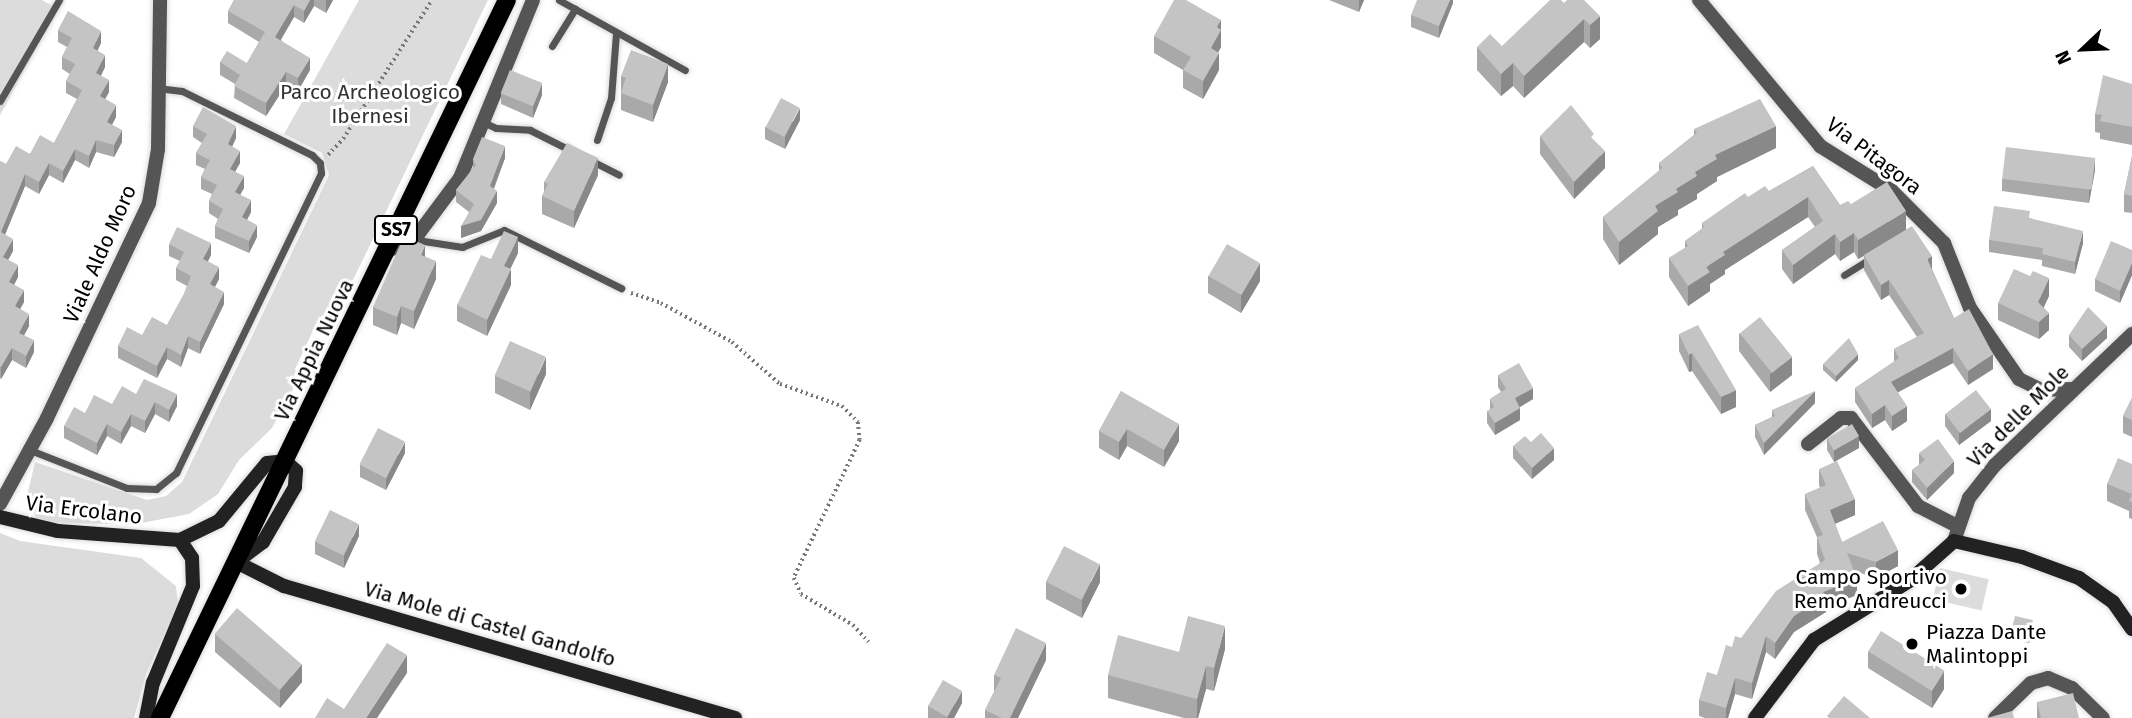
<!DOCTYPE html>
<style>
body{margin:0}
#map{position:relative;width:2132px;height:718px;overflow:hidden;background:#fff;font-family:"Fira Sans",sans-serif}
div>[style]{position:absolute}
.green>*{inset:0;background:#dcdcdc;transform-origin:0 0}
.path>*{height:3.5px;margin-top:-1.75px;transform-origin:0;background:repeating-linear-gradient(90deg,#777 0 2px,transparent 0 5.5px)}
.roads{filter:drop-shadow(0 0 2px #dbdbdb) drop-shadow(0 0 2px #dbdbdb)}
.lane>*{height:7px;margin:-3.5px;padding:0 3.5px;transform-origin:3.5px;border-radius:3.5px;background:#555}
.street>*{height:14px;margin:-7px;padding:0 7px;transform-origin:7px;border-radius:7px;background:#555}
.secondary>*{height:14px;margin:-7px;padding:0 7px;transform-origin:7px;border-radius:7px;background:#222}
.primary>*{height:18px;margin:-9px;padding:0 9px;transform-origin:9px;border-radius:9px;background:#000}
.wall>*{inset:0;background:#a9a9a9}
.shaded-wall>*{inset:0;background:#898989}
.building>*{inset:0;background:#c4c4c4;transform-origin:0 0}
.dots>*{width:19px;height:19px;translate:-50% -50%;box-sizing:border-box;border:4px solid #fff;border-radius:50%}
span{translate:-50% -50%;white-space:nowrap;text-align:center;line-height:1.15;-webkit-text-stroke:6px #fff;paint-order:stroke}
.shield-label span{padding:2px 5px;background:#fff;border:2px solid;border-radius:5px;-webkit-text-stroke-width:0}
.shield-label{font-size:19px;color:#000;font-weight:700}
.park-label{font-size:21px;color:#333}
.street-label{font-size:21px;color:#000}
.poi-label{font-size:21px;color:#000}
.right{translate:-100% -50%;text-align:right}
.left{translate:0 -50%;text-align:left}
.north{position:absolute;left:2048px;top:14px;width:70px;height:70px;-webkit-text-stroke:5px #fff;paint-order:stroke;rotate:247deg;font-size:19px;font-weight:700;line-height:28px;text-align:center;color:#000}
.north::after{content:'';display:block;margin:auto;width:24px;height:32px;background:#000;clip-path:polygon(50% 0,100% 100%,50% 72%,0 100%)}
</style>
<div id="map">
<div class="green">
<div style="clip-path:polygon(0 0,42px 0,58px 9px,0 115px)"></div>
<div style="clip-path:polygon(359px 0,488px 0,342px 303px,319px 318px,295px 369px,298px 380px,272px 428px,239px 460px,218px 494px,189px 514px,136px 524px,38px 523px,27px 496px,35px 462px,147px 500px,166px 496px,182px 482px,329px 175px,322px 153px,284px 134px)"></div>
<div style="clip-path:polygon(0 533px,20px 541px,141px 558px,176px 586px,178px 605px,146px 674px,134px 718px,0 718px)"></div>
<div style="left:1940px;top:568px;width:50px;height:32px;rotate:13deg"></div>
</div>
<div class="path">
<div style="left:328px;top:155px;width:22px;rotate:-47deg"></div>
<div style="left:343px;top:139px;width:165px;rotate:-57.4deg"></div>
<div style="left:631px;top:293px;width:32px;rotate:18deg"></div>
<div style="left:661px;top:303px;width:81px;rotate:28.8deg"></div>
<div style="left:732px;top:342px;width:64px;rotate:41.2deg"></div>
<div style="left:780px;top:384px;width:66px;rotate:19.5deg"></div>
<div style="left:842px;top:406px;width:23px;rotate:45deg"></div>
<div style="left:858px;top:422px;width:18px;rotate:84deg"></div>
<div style="left:860px;top:440px;width:153px;rotate:115.6deg"></div>
<div style="left:794px;top:578px;width:17px;rotate:66deg"></div>
<div style="left:801px;top:594px;width:61px;rotate:30.8deg"></div>
<div style="left:853px;top:625px;width:23px;rotate:47deg"></div>
</div>
<div class="roads">
<div class="lane">
<div style="left:559px;top:0;width:144px;rotate:29.1deg"></div>
<div style="left:552px;top:46px;width:44px;rotate:-58.1deg"></div>
<div style="left:0;top:101px;width:117px;rotate:-59.7deg"></div>
<div style="left:483px;top:122px;width:14px;rotate:25deg"></div>
<div style="left:496px;top:128px;width:34px;rotate:3deg"></div>
<div style="left:530px;top:130px;width:47px;rotate:26.6deg"></div>
<div style="left:597px;top:140px;width:44px;rotate:-71.6deg"></div>
<div style="left:611px;top:98px;width:65px;rotate:-85.6deg"></div>
<div style="left:592px;top:161px;width:30px;rotate:27deg"></div>
<div style="left:417px;top:240px;width:46px;rotate:8.8deg"></div>
<div style="left:462px;top:247px;width:45px;rotate:-22deg"></div>
<div style="left:504px;top:230px;width:131px;rotate:26.4deg"></div>
<div style="left:1844px;top:275px;width:31px;rotate:-32deg"></div>
<div style="left:30px;top:450px;width:104px;rotate:21.4deg"></div>
<div style="left:127px;top:488px;width:29px;rotate:2deg"></div>
<div style="left:156px;top:489px;width:26px;rotate:-39deg"></div>
<div style="left:176px;top:473px;width:333px;rotate:-64.2deg"></div>
<div style="left:321px;top:173px;width:10px;rotate:-96deg"></div>
<div style="left:320px;top:163px;width:11px;rotate:-135deg"></div>
<div style="left:312px;top:155px;width:145px;rotate:-153.8deg"></div>
<div style="left:182px;top:91px;width:23px;rotate:-173deg"></div>
</div>
<div class="street">
<div style="left:1699px;top:0;width:190px;rotate:50.3deg"></div>
<div style="left:1820px;top:146px;width:85px;rotate:32deg"></div>
<div style="left:1892px;top:191px;width:74px;rotate:45deg"></div>
<div style="left:1944px;top:243px;width:70px;rotate:68.2deg"></div>
<div style="left:1970px;top:308px;width:86px;rotate:55.4deg"></div>
<div style="left:2019px;top:379px;width:25px;rotate:26deg"></div>
<div style="left:2042px;top:390px;width:31px;rotate:-2deg"></div>
<div style="left:385px;top:253px;width:39px;rotate:-30deg"></div>
<div style="left:419px;top:233px;width:69px;rotate:-53.3deg"></div>
<div style="left:460px;top:178px;width:192px;rotate:-67.7deg"></div>
<div style="left:1808px;top:444px;width:42px;rotate:-38.2deg"></div>
<div style="left:1841px;top:418px;width:10px"></div>
<div style="left:1851px;top:418px;width:111px;rotate:52.7deg"></div>
<div style="left:1918px;top:506px;width:44px;rotate:27.1deg"></div>
<div style="left:0;top:504px;width:98px;rotate:-61.3deg"></div>
<div style="left:47px;top:418px;width:238px;rotate:-64.6deg"></div>
<div style="left:149px;top:203px;width:55px;rotate:-80.5deg"></div>
<div style="left:158px;top:149px;width:149px;rotate:-89.2deg"></div>
<div style="left:1954px;top:541px;width:46px;rotate:-70.8deg"></div>
<div style="left:1969px;top:498px;width:42px;rotate:-51.8deg"></div>
<div style="left:1995px;top:465px;width:190px;rotate:-43.7deg"></div>
<div style="left:1995px;top:718px;width:50px;rotate:-44.2deg"></div>
<div style="left:2031px;top:683px;width:18px;rotate:-16deg"></div>
<div style="left:2048px;top:678px;width:26px;rotate:23deg"></div>
<div style="left:2072px;top:688px;width:43px;rotate:44.1deg"></div>
</div>
<div class="secondary">
<div style="left:0;top:517px;width:60px;rotate:13.6deg"></div>
<div style="left:58px;top:531px;width:122px;rotate:4.2deg"></div>
<div style="left:180px;top:540px;width:43px;rotate:-26deg"></div>
<div style="left:219px;top:521px;width:75px;rotate:-50.4deg"></div>
<div style="left:267px;top:463px;width:18px;rotate:-6deg"></div>
<div style="left:285px;top:461px;width:15px;rotate:42deg"></div>
<div style="left:296px;top:471px;width:16px;rotate:94deg"></div>
<div style="left:295px;top:487px;width:64px;rotate:120.2deg"></div>
<div style="left:263px;top:542px;width:34px;rotate:143deg"></div>
<div style="left:236px;top:562px;width:54px;rotate:26.6deg"></div>
<div style="left:284px;top:586px;width:470px;rotate:16.3deg"></div>
<div style="left:146px;top:718px;width:36px;rotate:-79deg"></div>
<div style="left:153px;top:683px;width:105px;rotate:-67.6deg"></div>
<div style="left:193px;top:586px;width:28px;rotate:-92deg"></div>
<div style="left:192px;top:558px;width:22px;rotate:-124deg"></div>
<div style="left:1755px;top:718px;width:98px;rotate:-52.9deg"></div>
<div style="left:1814px;top:640px;width:112px;rotate:-31.8deg"></div>
<div style="left:1909px;top:581px;width:60px;rotate:-41.6deg"></div>
<div style="left:1954px;top:541px;width:70px;rotate:13.2deg"></div>
<div style="left:2022px;top:557px;width:61px;rotate:20.2deg"></div>
<div style="left:2079px;top:578px;width:42px;rotate:35.2deg"></div>
<div style="left:2113px;top:602px;width:33px;rotate:55deg"></div>
</div>
<div class="primary">
<div style="left:160px;top:718px;width:797px;rotate:-64.21deg"></div>
</div>
</div>
<div class="wall">
<div style="clip-path:polygon(234px 0,333px 0,326px 13px,314px 6px,304px 23px,294px 17px,281px 40px,310px 70px,298px 91px,286px 85px,266px 116px,234px 98px,235px 84px,220px 75px,220px 62px,247px 63px,259px 42px,228px 23px,228px 11px)"></div>
<div style="clip-path:polygon(1329px 0,1364px 0,1359px 12px)"></div>
<div style="clip-path:polygon(1453px 0,1453px 3px,1439px 38px,1411px 27px,1411px 15px)"></div>
<div style="clip-path:polygon(1584px 0,1600px 39px,1590px 48px,1584px 42px,1524px 98px,1513px 86px,1501px 96px,1477px 70px,1477px 47px,1502px 46px,1564px 3px)"></div>
<div style="clip-path:polygon(1221px 20px,1221px 47px,1218px 52px,1219px 70px,1203px 99px,1183px 88px,1183px 70px,1154px 53px,1154px 36px)"></div>
<div style="clip-path:polygon(58px 30px,101px 43px,97px 51px,105px 67px,101px 76px,109px 92px,105px 99px,116px 117px,112px 125px,122px 142px,114px 157px,96px 152px,89px 168px,75px 160px,63px 183px,49px 175px,39px 194px,25px 186px,5px 235px,13px 251px,8px 260px,18px 277px,14px 285px,24px 302px,20px 309px,29px 326px,24px 335px,34px 352px,26px 368px,12px 360px,1px 379px,0 378px,0 161px,6px 164px,54px 143px,77px 99px,66px 93px,66px 81px,70px 74px,62px 69px,62px 57px,67px 47px,58px 42px)"></div>
<div style="clip-path:polygon(621px 76px,668px 82px,653px 122px,621px 110px)"></div>
<div style="clip-path:polygon(2132px 84px,2132px 145px,2100px 139px,2100px 133px,2095px 132px,2095px 114px)"></div>
<div style="clip-path:polygon(501px 93px,542px 95px,533px 118px,501px 104px)"></div>
<div style="clip-path:polygon(800px 120px,785px 149px,765px 139px,765px 127px)"></div>
<div style="clip-path:polygon(193px 126px,236px 138px,232px 146px,240px 163px,235px 171px,244px 188px,240px 194px,251px 212px,247px 220px,257px 237px,249px 253px,215px 238px,215px 226px,218px 219px,209px 213px,209px 201px,212px 194px,201px 189px,201px 177px,205px 169px,196px 165px,196px 153px,202px 143px,193px 137px)"></div>
<div style="clip-path:polygon(1694px 129px,1776px 148px,1717px 177px,1717px 181px,1697px 194px,1697px 199px,1678px 210px,1678px 215px,1658px 227px,1658px 234px,1619px 265px,1603px 239px,1603px 217px,1659px 171px,1659px 163px,1694px 135px)"></div>
<div style="clip-path:polygon(1540px 136px,1594px 140px,1605px 168px,1574px 199px,1540px 154px)"></div>
<div style="clip-path:polygon(2132px 156px,2132px 213px,2124px 212px,2124px 194px)"></div>
<div style="clip-path:polygon(505px 158px,494px 189px,497px 203px,481px 231px,461px 238px,469px 212px,456px 202px,456px 190px,473px 168px,473px 159px)"></div>
<div style="clip-path:polygon(1813px 166px,1840px 205px,1851px 204px,1906px 230px,1932px 269px,1954px 318px,1993px 369px,1968px 385px,1953px 363px,1898px 392px,1907px 421px,1892px 431px,1885px 420px,1872px 428px,1855px 402px,1855px 388px,1894px 362px,1894px 349px,1917px 337px,1889px 295px,1881px 300px,1864px 270px,1864px 256px,1858px 259px,1854px 252px,1840px 261px,1835px 254px,1793px 284px,1782px 269px,1782px 250px,1815px 227px,1808px 217px,1725px 270px,1725px 274px,1710px 284px,1710px 291px,1688px 306px,1669px 277px,1669px 258px,1685px 248px,1685px 241px,1702px 229px,1702px 223px,1748px 197px,1769px 191px)"></div>
<div style="clip-path:polygon(2095px 170px,2089px 203px,2002px 191px,2002px 179px)"></div>
<div style="clip-path:polygon(598px 175px,574px 228px,542px 214px,542px 196px,544px 192px,544px 182px)"></div>
<div style="clip-path:polygon(2030px 218px,2083px 243px,2075px 274px,2042px 266px,2042px 260px,1989px 252px,1989px 240px)"></div>
<div style="clip-path:polygon(169px 244px,211px 255px,208px 261px,219px 279px,215px 287px,224px 304px,200px 354px,188px 348px,181px 367px,167px 359px,157px 378px,118px 358px,118px 346px,167px 325px,184px 294px,187px 286px,176px 280px,176px 268px,180px 261px,169px 256px)"></div>
<div style="clip-path:polygon(2132px 250px,2132px 275px,2120px 303px,2095px 291px,2095px 279px)"></div>
<div style="clip-path:polygon(518px 253px,510px 269px,511px 285px,487px 336px,457px 321px,457px 305px,491px 259px)"></div>
<div style="clip-path:polygon(425px 256px,436px 279px,414px 329px,401px 323px,397px 335px,373px 325px,373px 307px)"></div>
<div style="clip-path:polygon(1208px 276px,1260px 281px,1241px 313px,1208px 293px)"></div>
<div style="clip-path:polygon(2049px 296px,2044px 307px,2049px 330px,2039px 339px,1998px 320px,1998px 303px)"></div>
<div style="clip-path:polygon(1739px 333px,1792px 375px,1770px 392px,1739px 351px)"></div>
<div style="clip-path:polygon(1679px 334px,1736px 407px,1721px 414px,1692px 371px,1689px 372px,1679px 351px)"></div>
<div style="clip-path:polygon(2069px 335px,2107px 338px,2082px 361px,2069px 347px)"></div>
<div style="clip-path:polygon(1858px 360px,1836px 382px,1823px 370px,1823px 364px)"></div>
<div style="clip-path:polygon(546px 374px,530px 410px,495px 393px,495px 376px)"></div>
<div style="clip-path:polygon(1498px 375px,1533px 399px,1520px 407px,1520px 420px,1495px 435px,1487px 423px,1487px 411px,1490px 410px,1490px 399px,1501px 392px,1498px 387px)"></div>
<div style="clip-path:polygon(1121px 391px,1179px 441px,1164px 467px,1127px 446px,1119px 460px,1099px 448px,1099px 431px)"></div>
<div style="clip-path:polygon(136px 394px,177px 406px,169px 422px,155px 414px,145px 433px,131px 426px,121px 444px,107px 436px,97px 455px,64px 438px,64px 426px,85px 413px,112px 404px)"></div>
<div style="clip-path:polygon(2132px 398px,2132px 437px,2123px 433px,2123px 416px)"></div>
<div style="clip-path:polygon(1815px 403px,1764px 455px,1755px 437px,1755px 425px,1772px 417px,1772px 410px)"></div>
<div style="clip-path:polygon(1945px 414px,1991px 421px,1959px 445px,1945px 426px)"></div>
<div style="clip-path:polygon(1827px 438px,1859px 448px,1834px 462px,1827px 450px)"></div>
<div style="clip-path:polygon(1531px 442px,1554px 460px,1532px 479px,1513px 458px,1513px 446px)"></div>
<div style="clip-path:polygon(405px 453px,386px 490px,360px 477px,360px 465px)"></div>
<div style="clip-path:polygon(1919px 453px,1954px 473px,1927px 500px,1912px 482px,1912px 470px,1919px 465px)"></div>
<div style="clip-path:polygon(2132px 464px,2132px 519px,2129px 518px,2129px 511px,2107px 501px,2107px 484px)"></div>
<div style="clip-path:polygon(1819px 469px,1855px 515px,1835px 524px,1842px 542px,1898px 566px,1876px 578px,1854px 571px,1857px 595px,1826px 607px,1826px 612px,1794px 632px,1775px 659px,1766px 652px,1752px 699px,1735px 694px,1728px 718px,1705px 718px,1699px 716px,1699px 700px,1717px 675px,1732px 647px,1820px 563px,1817px 554px,1817px 537px,1805px 510px,1805px 494px,1820px 488px,1819px 485px)"></div>
<div style="clip-path:polygon(359px 536px,344px 568px,315px 554px,315px 542px)"></div>
<div style="clip-path:polygon(1046px 582px,1100px 582px,1082px 618px,1046px 599px)"></div>
<div style="clip-path:polygon(2033px 626px,2029px 643px,2011px 639px,2011px 633px)"></div>
<div style="clip-path:polygon(215px 634px,302px 682px,280px 708px,215px 652px)"></div>
<div style="clip-path:polygon(1225px 649px,1214px 691px,1206px 689px,1198px 718px,1184px 718px,1108px 698px,1108px 675px,1179px 652px)"></div>
<div style="clip-path:polygon(1868px 651px,1944px 689px,1932px 708px,1868px 668px)"></div>
<div style="clip-path:polygon(1046px 660px,1018px 718px,985px 718px,985px 710px,994px 692px,994px 675px)"></div>
<div style="clip-path:polygon(2037px 702px,2079px 718px,2037px 718px)"></div>
<div style="clip-path:polygon(962px 703px,954px 718px,928px 718px,928px 706px)"></div>
</div>
<div class="shaded-wall">
<div style="clip-path:polygon(310px 0,314px 0,314px 6px,304px 23px,304px 11px)"></div>
<div style="clip-path:polygon(326px 0,333px 0,326px 13px)"></div>
<div style="clip-path:polygon(1359px 0,1364px 0,1359px 12px)"></div>
<div style="clip-path:polygon(1450px 0,1453px 0,1453px 3px,1439px 38px,1439px 26px)"></div>
<div style="clip-path:polygon(294px 5px,294px 17px,275px 49px,275px 37px)"></div>
<div style="clip-path:polygon(1600px 16px,1600px 39px,1590px 48px,1590px 25px)"></div>
<div style="clip-path:polygon(1584px 19px,1584px 42px,1524px 98px,1524px 76px)"></div>
<div style="clip-path:polygon(1221px 20px,1221px 47px,1211px 66px,1211px 48px,1217px 27px)"></div>
<div style="clip-path:polygon(101px 31px,101px 43px,93px 60px,93px 48px)"></div>
<div style="clip-path:polygon(1219px 53px,1219px 70px,1203px 99px,1203px 81px)"></div>
<div style="clip-path:polygon(105px 55px,105px 67px,96px 85px,96px 73px)"></div>
<div style="clip-path:polygon(310px 58px,310px 70px,298px 91px,298px 78px)"></div>
<div style="clip-path:polygon(1513px 63px,1513px 86px,1501px 96px,1501px 74px)"></div>
<div style="clip-path:polygon(668px 64px,668px 82px,653px 122px,653px 105px)"></div>
<div style="clip-path:polygon(286px 72px,286px 85px,266px 116px,266px 103px)"></div>
<div style="clip-path:polygon(109px 80px,109px 92px,100px 108px,100px 96px)"></div>
<div style="clip-path:polygon(542px 83px,542px 95px,533px 118px,533px 106px)"></div>
<div style="clip-path:polygon(116px 105px,116px 117px,107px 134px,107px 122px)"></div>
<div style="clip-path:polygon(800px 108px,800px 120px,785px 149px,785px 137px)"></div>
<div style="clip-path:polygon(236px 126px,236px 138px,228px 156px,228px 144px)"></div>
<div style="clip-path:polygon(1776px 126px,1776px 148px,1717px 177px,1717px 181px,1697px 194px,1697px 199px,1678px 210px,1678px 215px,1658px 227px,1658px 234px,1619px 265px,1619px 242px,1655px 206px,1715px 155px)"></div>
<div style="clip-path:polygon(122px 130px,122px 142px,114px 157px,114px 145px)"></div>
<div style="clip-path:polygon(96px 140px,96px 152px,89px 168px,89px 156px)"></div>
<div style="clip-path:polygon(505px 146px,505px 158px,490px 198px,490px 186px)"></div>
<div style="clip-path:polygon(75px 149px,75px 160px,63px 183px,63px 171px)"></div>
<div style="clip-path:polygon(240px 151px,240px 163px,230px 181px,230px 169px)"></div>
<div style="clip-path:polygon(1605px 151px,1605px 168px,1574px 199px,1574px 182px)"></div>
<div style="clip-path:polygon(598px 158px,598px 175px,574px 228px,574px 211px)"></div>
<div style="clip-path:polygon(2095px 158px,2095px 170px,2089px 203px,2089px 191px)"></div>
<div style="clip-path:polygon(49px 163px,49px 175px,39px 194px,39px 182px)"></div>
<div style="clip-path:polygon(25px 174px,25px 186px,1px 244px,1px 232px)"></div>
<div style="clip-path:polygon(244px 176px,244px 188px,235px 204px,235px 192px)"></div>
<div style="clip-path:polygon(497px 191px,497px 203px,481px 231px,461px 238px,461px 226px)"></div>
<div style="clip-path:polygon(1808px 197px,1808px 217px,1725px 270px,1725px 274px,1710px 284px,1710px 291px,1688px 306px,1688px 286px,1723px 252px)"></div>
<div style="clip-path:polygon(251px 200px,251px 212px,242px 229px,242px 217px)"></div>
<div style="clip-path:polygon(1906px 211px,1906px 231px,1858px 259px,1858px 240px)"></div>
<div style="clip-path:polygon(257px 225px,257px 237px,249px 253px,249px 241px)"></div>
<div style="clip-path:polygon(2083px 231px,2083px 243px,2075px 274px,2075px 262px)"></div>
<div style="clip-path:polygon(1854px 233px,1854px 252px,1840px 261px,1840px 242px)"></div>
<div style="clip-path:polygon(1835px 234px,1835px 254px,1793px 284px,1793px 265px)"></div>
<div style="clip-path:polygon(518px 237px,518px 253px,504px 282px,504px 266px)"></div>
<div style="clip-path:polygon(13px 239px,13px 251px,3px 269px,3px 257px)"></div>
<div style="clip-path:polygon(211px 243px,211px 255px,203px 271px,203px 259px)"></div>
<div style="clip-path:polygon(425px 245px,425px 262px,421px 255px)"></div>
<div style="clip-path:polygon(1932px 256px,1932px 271px,1927px 259px)"></div>
<div style="clip-path:polygon(436px 261px,436px 279px,414px 329px,414px 311px)"></div>
<div style="clip-path:polygon(1260px 263px,1260px 281px,1241px 313px,1241px 295px)"></div>
<div style="clip-path:polygon(2132px 263px,2132px 275px,2120px 303px,2120px 291px)"></div>
<div style="clip-path:polygon(18px 265px,18px 277px,9px 294px,9px 282px)"></div>
<div style="clip-path:polygon(219px 267px,219px 279px,210px 296px,210px 284px)"></div>
<div style="clip-path:polygon(511px 269px,511px 285px,487px 336px,487px 320px)"></div>
<div style="clip-path:polygon(2049px 278px,2049px 296px,2038px 319px,2038px 302px)"></div>
<div style="clip-path:polygon(1889px 280px,1889px 295px,1881px 300px,1881px 285px)"></div>
<div style="clip-path:polygon(24px 290px,24px 302px,15px 318px,15px 306px)"></div>
<div style="clip-path:polygon(224px 292px,224px 304px,200px 354px,200px 342px)"></div>
<div style="clip-path:polygon(401px 306px,401px 323px,397px 335px,397px 317px)"></div>
<div style="clip-path:polygon(2049px 313px,2049px 330px,2039px 339px,2039px 322px)"></div>
<div style="clip-path:polygon(29px 314px,29px 326px,19px 345px,19px 333px)"></div>
<div style="clip-path:polygon(2107px 326px,2107px 338px,2082px 361px,2082px 349px)"></div>
<div style="clip-path:polygon(188px 336px,188px 348px,181px 367px,181px 355px)"></div>
<div style="clip-path:polygon(34px 340px,34px 352px,26px 368px,26px 356px)"></div>
<div style="clip-path:polygon(167px 347px,167px 359px,157px 378px,157px 366px)"></div>
<div style="clip-path:polygon(12px 348px,12px 360px,1px 379px,1px 367px)"></div>
<div style="clip-path:polygon(1953px 348px,1953px 363px,1891px 396px,1891px 382px)"></div>
<div style="clip-path:polygon(1692px 353px,1692px 371px,1689px 372px,1689px 355px)"></div>
<div style="clip-path:polygon(1858px 354px,1858px 360px,1836px 382px,1836px 376px)"></div>
<div style="clip-path:polygon(1993px 354px,1993px 369px,1968px 385px,1968px 371px)"></div>
<div style="clip-path:polygon(546px 357px,546px 374px,530px 410px,530px 393px)"></div>
<div style="clip-path:polygon(1792px 357px,1792px 375px,1770px 392px,1770px 374px)"></div>
<div style="clip-path:polygon(1533px 388px,1533px 399px,1515px 410px,1515px 398px)"></div>
<div style="clip-path:polygon(1736px 390px,1736px 407px,1721px 414px,1721px 397px)"></div>
<div style="clip-path:polygon(1815px 391px,1815px 403px,1764px 455px,1764px 443px)"></div>
<div style="clip-path:polygon(177px 394px,177px 406px,169px 422px,169px 410px)"></div>
<div style="clip-path:polygon(155px 402px,155px 414px,145px 433px,145px 421px)"></div>
<div style="clip-path:polygon(1885px 405px,1885px 420px,1872px 428px,1872px 414px)"></div>
<div style="clip-path:polygon(1907px 406px,1907px 421px,1892px 431px,1892px 416px)"></div>
<div style="clip-path:polygon(1520px 408px,1520px 420px,1495px 435px,1495px 423px)"></div>
<div style="clip-path:polygon(1991px 409px,1991px 421px,1959px 445px,1959px 433px)"></div>
<div style="clip-path:polygon(131px 414px,131px 426px,121px 444px,121px 432px)"></div>
<div style="clip-path:polygon(107px 424px,107px 436px,97px 455px,97px 443px)"></div>
<div style="clip-path:polygon(1179px 424px,1179px 441px,1164px 467px,1164px 450px)"></div>
<div style="clip-path:polygon(1127px 429px,1127px 446px,1119px 460px,1119px 442px)"></div>
<div style="clip-path:polygon(1859px 436px,1859px 448px,1834px 462px,1834px 450px)"></div>
<div style="clip-path:polygon(405px 442px,405px 453px,386px 490px,386px 478px)"></div>
<div style="clip-path:polygon(1554px 448px,1554px 460px,1532px 479px,1532px 468px)"></div>
<div style="clip-path:polygon(1954px 461px,1954px 473px,1927px 500px,1927px 488px)"></div>
<div style="clip-path:polygon(1855px 499px,1855px 515px,1830px 526px,1830px 510px)"></div>
<div style="clip-path:polygon(359px 524px,359px 536px,344px 568px,344px 556px)"></div>
<div style="clip-path:polygon(1898px 550px,1898px 566px,1876px 578px,1876px 562px)"></div>
<div style="clip-path:polygon(1100px 564px,1100px 582px,1082px 618px,1082px 600px)"></div>
<div style="clip-path:polygon(1857px 579px,1857px 595px,1826px 607px,1826px 612px,1794px 632px,1775px 659px,1775px 643px,1794px 616px,1823px 592px)"></div>
<div style="clip-path:polygon(2033px 620px,2033px 626px,2029px 643px,2029px 637px)"></div>
<div style="clip-path:polygon(1225px 626px,1225px 649px,1214px 691px,1214px 668px)"></div>
<div style="clip-path:polygon(1766px 636px,1766px 652px,1752px 699px,1752px 683px)"></div>
<div style="clip-path:polygon(1046px 643px,1046px 660px,1018px 718px,1010px 718px)"></div>
<div style="clip-path:polygon(407px 655px,407px 673px,377px 718px,366px 718px)"></div>
<div style="clip-path:polygon(302px 664px,302px 682px,280px 708px,280px 690px)"></div>
<div style="clip-path:polygon(1206px 666px,1206px 689px,1198px 718px,1197px 718px,1197px 699px)"></div>
<div style="clip-path:polygon(1944px 671px,1944px 689px,1932px 708px,1932px 690px)"></div>
<div style="clip-path:polygon(1735px 678px,1735px 694px,1728px 718px,1726px 718px,1726px 708px)"></div>
<div style="clip-path:polygon(962px 691px,962px 703px,954px 718px,947px 718px)"></div>
</div>
<div class="building">
<div style="clip-path:polygon(234px 0,310px 0,304px 11px,294px 5px,275px 37px,310px 58px,298px 78px,286px 72px,266px 103px,234px 86px,240px 75px,220px 62px,227px 51px,247px 63px,265px 32px,228px 11px)"></div>
<div style="clip-path:polygon(1174px 0,1186px 0,1221px 20px,1217px 27px,1221px 30px,1211px 48px,1219px 53px,1203px 81px,1183px 70px,1191px 57px,1154px 36px)"></div>
<div style="clip-path:polygon(1417px 0,1450px 0,1439px 26px,1411px 15px)"></div>
<div style="clip-path:polygon(1550px 0,1561px 0,1564px 3px,1567px 0,1584px 0,1600px 16px,1590px 25px,1584px 19px,1524px 76px,1513px 63px,1501px 74px,1477px 47px,1490px 34px,1502px 46px)"></div>
<div style="clip-path:polygon(68px 11px,101px 31px,93px 48px,105px 55px,96px 73px,109px 80px,100px 96px,116px 105px,107px 122px,122px 130px,114px 145px,96px 140px,89px 156px,75px 149px,63px 171px,49px 163px,39px 182px,25px 174px,1px 232px,13px 239px,3px 257px,18px 265px,9px 282px,24px 290px,15px 306px,29px 314px,19px 333px,34px 340px,26px 356px,12px 348px,1px 367px,0 366px,0 161px,6px 164px,16px 146px,30px 154px,40px 135px,54px 143px,82px 90px,66px 81px,75px 64px,62px 57px,72px 38px,58px 30px)"></div>
<div style="clip-path:polygon(631px 50px,668px 64px,653px 105px,621px 93px,626px 77px,621px 76px)"></div>
<div style="left:510px;top:70px;width:35px;height:25px;rotate:22deg"></div>
<div style="clip-path:polygon(2103px 75px,2132px 84px,2132px 127px,2100px 121px,2102px 115px,2095px 114px)"></div>
<div style="left:781px;top:98px;width:21px;height:33px;rotate:28deg"></div>
<div style="clip-path:polygon(1760px 99px,1776px 126px,1715px 155px,1717px 159px,1695px 172px,1697px 176px,1676px 189px,1678px 192px,1655px 206px,1658px 211px,1619px 242px,1603px 217px,1662px 168px,1659px 163px,1697px 133px,1694px 129px)"></div>
<div style="clip-path:polygon(1571px 105px,1594px 134px,1591px 137px,1605px 151px,1574px 182px,1540px 136px)"></div>
<div style="clip-path:polygon(203px 107px,236px 126px,228px 144px,240px 151px,230px 169px,244px 176px,235px 192px,251px 200px,242px 217px,257px 225px,249px 241px,215px 226px,223px 209px,209px 201px,217px 185px,201px 177px,210px 160px,196px 153px,207px 134px,193px 126px)"></div>
<div style="clip-path:polygon(482px 137px,505px 146px,490px 186px,497px 191px,481px 220px,461px 226px,474px 204px,456px 190px,476px 165px,473px 159px)"></div>
<div style="clip-path:polygon(567px 143px,598px 158px,574px 211px,542px 196px,548px 184px,544px 182px)"></div>
<div style="left:2006px;top:147px;width:90px;height:32px;rotate:7deg"></div>
<div style="clip-path:polygon(2132px 156px,2132px 196px,2124px 194px)"></div>
<div style="clip-path:polygon(1813px 166px,1840px 205px,1848px 201px,1851px 204px,1887px 182px,1906px 211px,1858px 240px,1854px 233px,1840px 242px,1835px 234px,1793px 265px,1782px 250px,1823px 221px,1808px 197px,1723px 252px,1725px 255px,1706px 267px,1710px 272px,1688px 286px,1669px 258px,1688px 246px,1685px 241px,1704px 227px,1702px 223px,1745px 193px,1748px 197px,1765px 186px,1769px 191px)"></div>
<div style="clip-path:polygon(1994px 206px,2030px 211px,2029px 218px,2083px 231px,2075px 262px,2042px 254px,2043px 248px,1989px 240px)"></div>
<div style="clip-path:polygon(1912px 226px,1932px 256px,1927px 259px,1954px 318px,1969px 309px,1993px 354px,1968px 371px,1953px 348px,1891px 382px,1907px 406px,1892px 416px,1885px 405px,1872px 414px,1855px 388px,1899px 358px,1894px 349px,1924px 333px,1889px 280px,1881px 285px,1864px 255px)"></div>
<div style="clip-path:polygon(177px 227px,211px 243px,203px 259px,219px 267px,210px 284px,224px 292px,200px 342px,188px 336px,181px 355px,167px 347px,157px 366px,118px 346px,127px 327px,142px 335px,152px 317px,167px 325px,184px 294px,191px 276px,176px 268px,184px 252px,169px 244px)"></div>
<div style="clip-path:polygon(504px 231px,518px 237px,504px 266px,511px 269px,487px 320px,457px 305px,481px 255px,491px 259px)"></div>
<div style="clip-path:polygon(404px 236px,425px 245px,421px 255px,436px 261px,414px 311px,401px 306px,397px 317px,373px 307px)"></div>
<div style="clip-path:polygon(2111px 241px,2132px 250px,2132px 263px,2120px 291px,2095px 279px)"></div>
<div style="left:1227px;top:244px;width:38px;height:37px;rotate:30deg"></div>
<div style="clip-path:polygon(2014px 269px,2030px 276px,2033px 271px,2049px 278px,2038px 302px,2049px 313px,2039px 322px,1998px 303px)"></div>
<div style="clip-path:polygon(2088px 307px,2107px 326px,2082px 349px,2069px 335px)"></div>
<div style="left:1760px;top:317px;width:51px;height:26px;rotate:51deg"></div>
<div style="clip-path:polygon(1698px 325px,1736px 390px,1721px 397px,1692px 353px,1689px 355px,1679px 334px)"></div>
<div style="clip-path:polygon(1849px 338px,1858px 354px,1836px 376px,1823px 364px)"></div>
<div style="left:510px;top:341px;width:39px;height:38px;rotate:24deg"></div>
<div style="clip-path:polygon(1519px 363px,1533px 388px,1515px 398px,1520px 408px,1495px 423px,1487px 411px,1494px 407px,1490px 399px,1506px 389px,1498px 375px)"></div>
<div style="clip-path:polygon(144px 379px,177px 394px,169px 410px,155px 402px,145px 421px,131px 414px,121px 432px,107px 424px,97px 443px,64px 426px,74px 407px,85px 413px,94px 395px,112px 404px,122px 386px,136px 394px)"></div>
<div style="left:1976px;top:390px;width:24px;height:39px;rotate:52deg"></div>
<div style="clip-path:polygon(1121px 391px,1179px 424px,1164px 450px,1127px 429px,1119px 442px,1099px 431px)"></div>
<div style="clip-path:polygon(1815px 391px,1764px 443px,1755px 425px,1775px 416px,1772px 410px)"></div>
<div style="clip-path:polygon(2132px 398px,2132px 420px,2123px 416px)"></div>
<div style="left:1852px;top:424px;width:14px;height:29px;rotate:60deg"></div>
<div style="left:378px;top:428px;width:30px;height:41px;rotate:27deg"></div>
<div style="clip-path:polygon(1541px 433px,1554px 448px,1532px 468px,1513px 446px,1525px 436px,1531px 442px)"></div>
<div style="clip-path:polygon(1938px 439px,1954px 461px,1927px 488px,1912px 470px,1925px 460px,1919px 453px)"></div>
<div style="clip-path:polygon(2118px 458px,2132px 464px,2132px 502px,2129px 501px,2132px 494px,2107px 484px)"></div>
<div style="clip-path:polygon(1837px 461px,1855px 499px,1830px 510px,1842px 542px,1883px 521px,1898px 550px,1876px 562px,1847px 553px,1857px 579px,1823px 592px,1826px 596px,1794px 616px,1775px 643px,1766px 636px,1752px 683px,1735px 678px,1726px 708px,1699px 700px,1707px 672px,1717px 675px,1726px 645px,1732px 647px,1735px 636px,1741px 638px,1776px 591px,1825px 560px,1817px 537px,1823px 535px,1805px 494px,1826px 485px,1819px 469px)"></div>
<div style="left:330px;top:510px;width:32px;height:35px;rotate:26deg"></div>
<div style="left:1064px;top:546px;width:40px;height:40px;rotate:27deg"></div>
<div style="left:237px;top:608px;width:86px;height:34px;rotate:41deg"></div>
<div style="clip-path:polygon(1188px 616px,1225px 626px,1214px 668px,1206px 666px,1197px 699px,1108px 675px,1118px 635px,1179px 652px)"></div>
<div style="left:2015px;top:616px;width:18px;height:17px;rotate:13deg"></div>
<div style="clip-path:polygon(1016px 628px,1046px 643px,1010px 718px,1002px 718px,985px 710px,1001px 678px,994px 675px)"></div>
<div style="left:1881px;top:631px;width:75px;height:24px;rotate:32deg"></div>
<div style="clip-path:polygon(387px 643px,407px 655px,366px 718px,315px 718px,327px 698px,344px 709px)"></div>
<div style="left:943px;top:680px;width:22px;height:30px;rotate:30deg"></div>
<div style="clip-path:polygon(2073px 693px,2079px 718px,2041px 718px,2037px 702px)"></div>
<div style="clip-path:polygon(1844px 696px,1870px 718px,1829px 718px,1827px 716px)"></div>
<div style="clip-path:polygon(2012px 711px,2014px 718px,1987px 718px)"></div>
</div>
<div class="dots">
<div style="left:1961px;top:589px;background:#000"></div>
<div style="left:1912px;top:644px;background:#000"></div>
</div>
<div class="shield-label">
<span style="left:396px;top:230px">SS7</span>
</div>
<div class="park-label">
<span style="left:370px;top:104px">Parco Archeologico<br>Ibernesi</span>
</div>
<div class="street-label">
<span style="left:1874px;top:156px;rotate:37deg">Via Pitagora</span>
<span style="left:100px;top:254px;rotate:-66deg">Viale Aldo Moro</span>
<span style="left:314px;top:350px;rotate:-64deg">Via Appia Nuova</span>
<span style="left:2018px;top:416px;rotate:-45deg">Via delle Mole</span>
<span style="left:84px;top:510px;rotate:7deg">Via Ercolano</span>
<span style="left:490px;top:624px;rotate:16deg">Via Mole di Castel Gandolfo</span>
</div>
<div class="poi-label">
<span class="right" style="left:1947px;top:589px">Campo Sportivo<br>Remo Andreucci</span>
<span class="left" style="left:1926px;top:644px">Piazza Dante<br>Malintoppi</span>
</div>
<div class="north">N</div>
</div>
